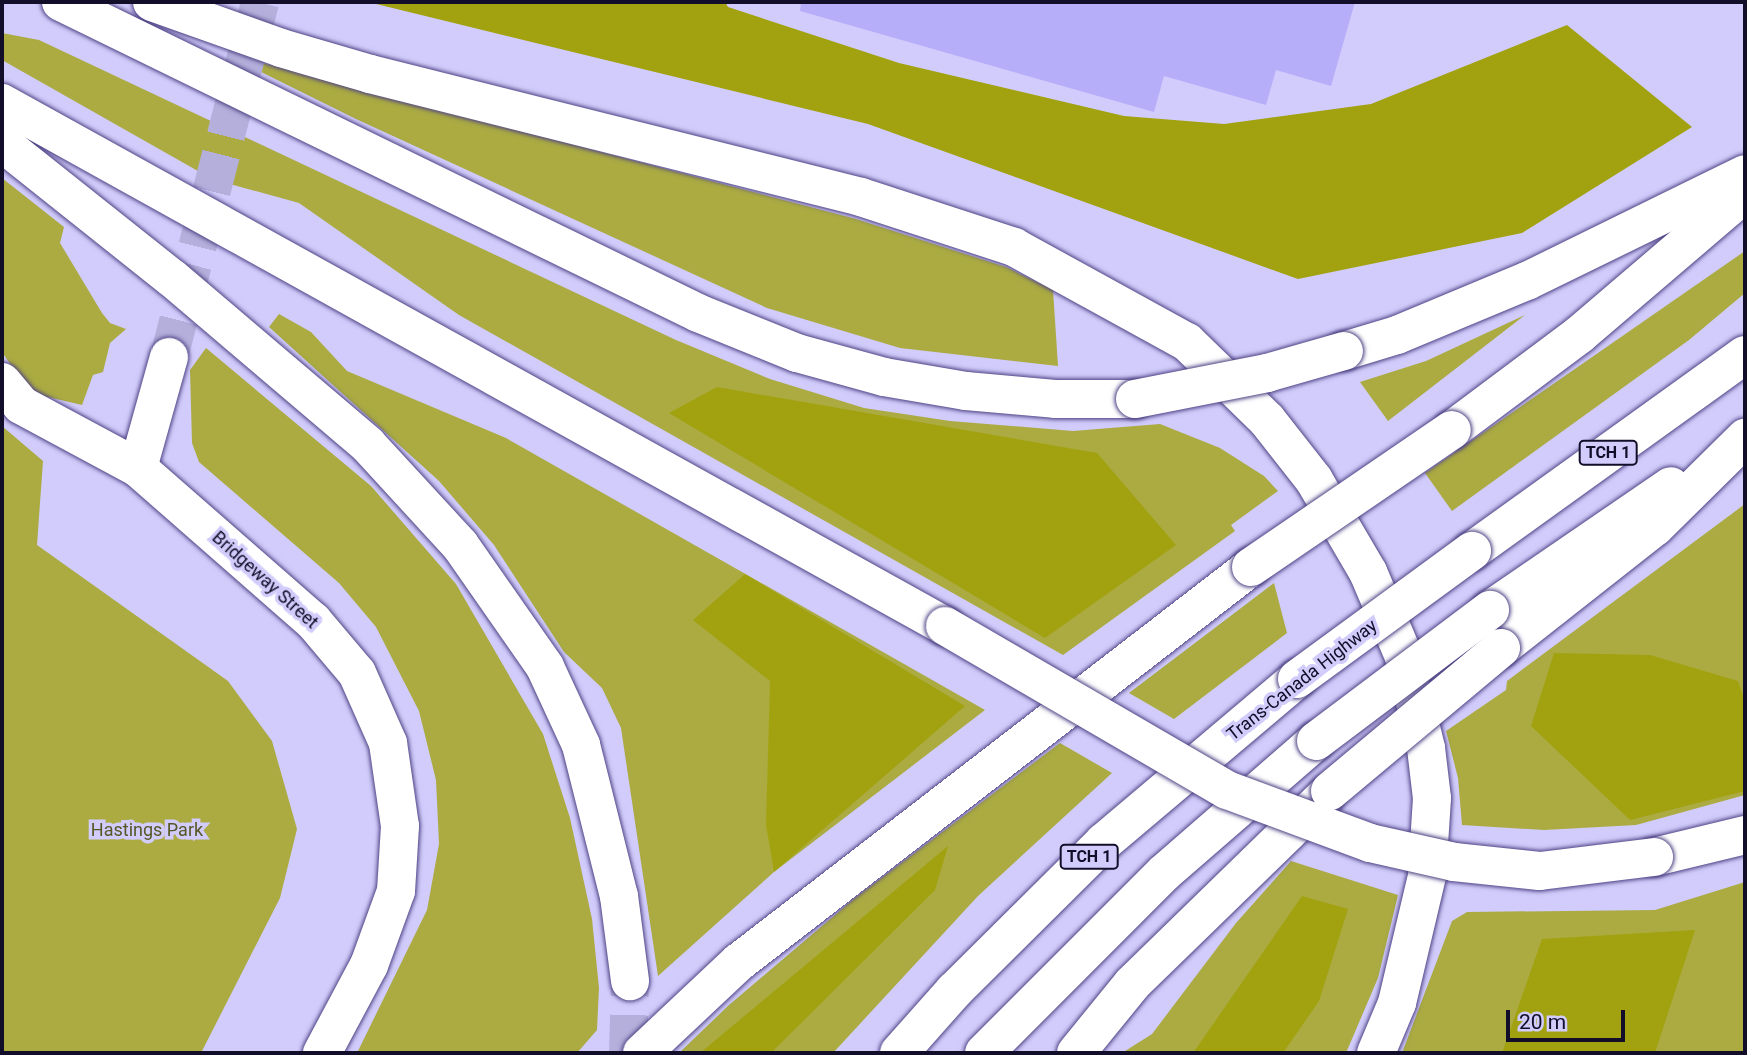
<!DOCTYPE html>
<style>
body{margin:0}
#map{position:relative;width:1747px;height:1055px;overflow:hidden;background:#d1ccfb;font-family:Roboto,sans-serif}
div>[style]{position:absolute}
.green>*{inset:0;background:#abab42}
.forest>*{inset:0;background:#a2a210}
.building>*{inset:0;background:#b7aefa}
.tertiary-tunnel>*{height:38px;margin-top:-19px;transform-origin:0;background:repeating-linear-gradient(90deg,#b4afdb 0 38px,transparent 0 57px)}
.motorway-tunnel>*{height:38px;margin-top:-19px;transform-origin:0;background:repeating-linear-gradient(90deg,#b4afdb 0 38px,transparent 0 57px)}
.roads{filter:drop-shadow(0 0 2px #4f4385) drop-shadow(0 0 2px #4f4385)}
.tertiary>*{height:38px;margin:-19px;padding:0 19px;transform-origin:19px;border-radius:19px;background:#fff}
.secondary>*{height:38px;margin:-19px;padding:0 19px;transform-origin:19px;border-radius:19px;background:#fff}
.motorway>*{height:38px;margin:-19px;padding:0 19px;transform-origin:19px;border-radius:19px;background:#fff}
.bridges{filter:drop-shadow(0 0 2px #4f4385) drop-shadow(0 0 2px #4f4385)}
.motorway-bridge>*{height:38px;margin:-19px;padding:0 19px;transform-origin:19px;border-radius:19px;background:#fff}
span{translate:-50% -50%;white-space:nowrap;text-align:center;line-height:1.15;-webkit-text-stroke:7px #d1ccfb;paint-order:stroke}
.shield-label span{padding:2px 5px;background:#d1ccfb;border:2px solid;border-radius:5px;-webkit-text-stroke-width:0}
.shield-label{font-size:16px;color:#120d28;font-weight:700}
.street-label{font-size:18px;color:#120d28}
.park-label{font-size:18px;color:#565725}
.frame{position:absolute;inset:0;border:4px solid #120d28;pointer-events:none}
.scale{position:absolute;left:1506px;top:1010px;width:119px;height:32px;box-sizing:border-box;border:4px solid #120d28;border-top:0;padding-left:9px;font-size:21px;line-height:24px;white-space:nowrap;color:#120d28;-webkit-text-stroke:5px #d1ccfb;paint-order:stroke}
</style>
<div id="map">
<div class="green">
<div style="clip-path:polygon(2px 33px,39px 40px,676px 340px,770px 379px,864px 408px,950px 421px,1073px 431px,1160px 424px,1220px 448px,1264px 476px,1278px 491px,1231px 525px,1235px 531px,1063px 655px,459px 315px,299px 203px,212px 179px,2px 60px)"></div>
<div style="clip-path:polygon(255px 61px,856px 219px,1006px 267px,1053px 290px,1058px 366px,900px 348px,767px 308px,356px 119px,253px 68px)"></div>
<div style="clip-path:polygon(2px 178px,64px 227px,60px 243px,102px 313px,110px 323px,126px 329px,110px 343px,103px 372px,93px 375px,82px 405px,39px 395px,19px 377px,2px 352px)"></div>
<div style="clip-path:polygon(1745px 251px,1745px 293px,1689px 340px,1452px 511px,1425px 473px)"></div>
<div style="clip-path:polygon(279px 314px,311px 332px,347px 371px,506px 438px,985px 710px,774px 872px,658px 976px,621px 728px,602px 688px,564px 652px,494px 545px,439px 481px,269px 327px)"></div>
<div style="clip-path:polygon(1525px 315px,1388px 421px,1360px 382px,1426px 361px)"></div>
<div style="clip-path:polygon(206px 348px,371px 486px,456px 584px,543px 734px,570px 818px,592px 919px,599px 988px,597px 1030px,577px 1053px,357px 1053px,427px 910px,439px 844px,436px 780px,419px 711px,376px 627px,339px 583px,199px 462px,192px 443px,190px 370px)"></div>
<div style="clip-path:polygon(2px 426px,43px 461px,37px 545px,228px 681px,272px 741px,297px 829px,280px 898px,201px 1053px,2px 1053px)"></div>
<div style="clip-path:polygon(1745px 504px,1745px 795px,1636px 825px,1544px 830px,1462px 825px,1458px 778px,1446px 731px,1506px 690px,1507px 681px)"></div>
<div style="clip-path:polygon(1274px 583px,1287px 633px,1174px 719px,1129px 693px)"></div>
<div style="clip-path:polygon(1060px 743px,1112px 773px,978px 896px,833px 1053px,679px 1053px,729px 1005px,855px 898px)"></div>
<div style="clip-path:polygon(1291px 861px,1398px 895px,1378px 978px,1346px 1053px,1122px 1053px,1152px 1034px,1236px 923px)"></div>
<div style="clip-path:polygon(1745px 882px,1745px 1053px,1402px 1053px,1452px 921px,1467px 912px,1655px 910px)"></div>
</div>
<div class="forest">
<div style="clip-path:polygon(368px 2px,725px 2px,728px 7px,899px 63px,1124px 116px,1224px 124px,1371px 104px,1567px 25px,1692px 127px,1522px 233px,1298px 279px,868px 124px)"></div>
<div style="clip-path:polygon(717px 387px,1097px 453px,1176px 545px,1045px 638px,669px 413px)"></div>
<div style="clip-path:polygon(745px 574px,965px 706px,774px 872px,766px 825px,770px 681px,693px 620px)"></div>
<div style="clip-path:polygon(1554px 653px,1650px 655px,1738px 681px,1745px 702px,1745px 791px,1630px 820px,1531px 726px)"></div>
<div style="clip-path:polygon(948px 846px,935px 890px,771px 1053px,700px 1053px)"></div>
<div style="clip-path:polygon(1302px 896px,1348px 909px,1319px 1001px,1283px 1053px,1193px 1053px)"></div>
<div style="clip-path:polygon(1695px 930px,1655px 1053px,1502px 1053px,1542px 939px)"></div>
</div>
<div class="building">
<div style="clip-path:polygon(801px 2px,1355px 2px,1331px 86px,1276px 70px,1266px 105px,1164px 76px,1154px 112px,800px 11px)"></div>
</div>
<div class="tertiary-tunnel">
<div style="left:169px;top:357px;width:366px;rotate:-75.6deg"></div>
</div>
<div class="motorway-tunnel">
<div style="left:628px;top:1053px;width:72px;rotate:-88.4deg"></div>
</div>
<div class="roads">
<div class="tertiary">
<div style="left:169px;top:357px;width:115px;rotate:105.6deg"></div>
<div style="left:138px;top:468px;width:232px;rotate:41.2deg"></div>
<div style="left:313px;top:621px;width:68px;rotate:49.8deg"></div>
<div style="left:357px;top:673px;width:77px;rotate:66.1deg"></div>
<div style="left:388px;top:743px;width:84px;rotate:81.8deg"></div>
<div style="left:400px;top:826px;width:65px;rotate:93.5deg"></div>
<div style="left:396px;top:891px;width:79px;rotate:110deg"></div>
<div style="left:369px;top:965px;width:100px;rotate:118.1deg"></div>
</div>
<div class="secondary">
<div style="left:2px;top:382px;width:30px;rotate:50deg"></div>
<div style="left:21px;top:405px;width:133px;rotate:28.3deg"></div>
</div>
<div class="motorway">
<div style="left:61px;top:2px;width:709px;rotate:26.02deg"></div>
<div style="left:698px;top:313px;width:107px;rotate:22deg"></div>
<div style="left:797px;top:353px;width:90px;rotate:15.4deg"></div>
<div style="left:884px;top:377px;width:83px;rotate:9.7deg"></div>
<div style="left:966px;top:391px;width:89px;rotate:5.1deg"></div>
<div style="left:1055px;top:399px;width:80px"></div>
<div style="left:152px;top:2px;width:137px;rotate:19.6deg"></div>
<div style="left:281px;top:48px;width:93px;rotate:16.3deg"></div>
<div style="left:370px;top:74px;width:506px;rotate:14.06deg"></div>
<div style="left:861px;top:197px;width:161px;rotate:18.1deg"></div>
<div style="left:1014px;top:247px;width:197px;rotate:28.8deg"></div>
<div style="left:1187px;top:342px;width:112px;rotate:44.3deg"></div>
<div style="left:1267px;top:420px;width:76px;rotate:51.9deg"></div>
<div style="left:1314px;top:480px;width:107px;rotate:59.6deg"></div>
<div style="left:1368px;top:572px;width:92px;rotate:67deg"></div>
<div style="left:1404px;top:657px;width:94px;rotate:76.4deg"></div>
<div style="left:1426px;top:748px;width:50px;rotate:83.2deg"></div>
<div style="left:1432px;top:798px;width:78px;rotate:93.7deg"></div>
<div style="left:1427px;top:876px;width:130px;rotate:103.3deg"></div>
<div style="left:1397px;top:1003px;width:54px;rotate:112.8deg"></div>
<div style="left:2px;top:103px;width:1078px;rotate:29.01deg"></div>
<div style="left:2px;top:143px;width:217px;rotate:38.5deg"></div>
<div style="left:172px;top:278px;width:257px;rotate:40.4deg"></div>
<div style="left:368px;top:445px;width:136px;rotate:47.4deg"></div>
<div style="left:460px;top:545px;width:149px;rotate:55.1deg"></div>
<div style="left:545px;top:667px;width:86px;rotate:65.2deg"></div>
<div style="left:581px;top:745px;width:156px;rotate:75.9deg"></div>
<div style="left:619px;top:896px;width:86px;rotate:82.6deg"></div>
<div style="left:1344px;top:351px;width:55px;rotate:-16.8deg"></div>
<div style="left:1397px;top:335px;width:141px;rotate:-22.6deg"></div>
<div style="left:1527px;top:281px;width:243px;rotate:-26.1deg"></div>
<div style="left:1452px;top:430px;width:159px;rotate:-36.8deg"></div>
<div style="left:1579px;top:335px;width:218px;rotate:-40.5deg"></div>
<div style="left:1472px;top:551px;width:336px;rotate:-35.7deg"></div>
<div style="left:1490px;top:610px;width:219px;rotate:-34.4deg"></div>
<div style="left:1501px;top:648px;width:196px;rotate:-38.2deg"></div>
<div style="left:1655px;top:527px;width:127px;rotate:-44.7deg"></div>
<div style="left:1654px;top:857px;width:94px;rotate:-13.6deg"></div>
<div style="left:642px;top:1053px;width:133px;rotate:-43.2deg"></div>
<div style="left:739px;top:962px;width:647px;rotate:-37.65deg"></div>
<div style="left:899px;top:1053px;width:83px;rotate:-48.4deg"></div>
<div style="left:954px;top:991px;width:211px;rotate:-44.8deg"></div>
<div style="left:1104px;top:842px;width:253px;rotate:-40.2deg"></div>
<div style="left:984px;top:1053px;width:255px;rotate:-45deg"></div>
<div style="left:1164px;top:873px;width:201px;rotate:-41deg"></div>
<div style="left:1076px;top:1053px;width:89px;rotate:-50.9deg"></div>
<div style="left:1132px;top:984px;width:269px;rotate:-44.2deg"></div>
</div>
</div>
<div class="bridges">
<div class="motorway-bridge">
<div style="left:1135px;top:399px;width:135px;rotate:-11.1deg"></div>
<div style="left:1267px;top:373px;width:80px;rotate:-15.9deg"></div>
<div style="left:1251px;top:567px;width:243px;rotate:-34.3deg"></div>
<div style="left:945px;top:626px;width:326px;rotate:30.2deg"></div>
<div style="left:1227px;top:790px;width:153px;rotate:20.3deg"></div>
<div style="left:1370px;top:843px;width:86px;rotate:12.7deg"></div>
<div style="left:1454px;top:862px;width:86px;rotate:6deg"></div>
<div style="left:1540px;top:871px;width:115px;rotate:-7deg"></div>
<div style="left:1297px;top:679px;width:217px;rotate:-36.2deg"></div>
<div style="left:1316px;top:741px;width:218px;rotate:-37deg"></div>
<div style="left:1330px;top:791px;width:223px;rotate:-39.9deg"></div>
</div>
</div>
<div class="shield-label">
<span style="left:1608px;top:453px">TCH 1</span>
<span style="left:1089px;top:857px">TCH 1</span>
</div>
<div class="street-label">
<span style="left:265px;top:580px;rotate:42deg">Bridgeway Street</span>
<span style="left:1302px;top:680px;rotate:-38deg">Trans-Canada Highway</span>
</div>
<div class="park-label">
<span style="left:147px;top:830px">Hastings Park</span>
</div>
<div class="frame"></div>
<div class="scale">20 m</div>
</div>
